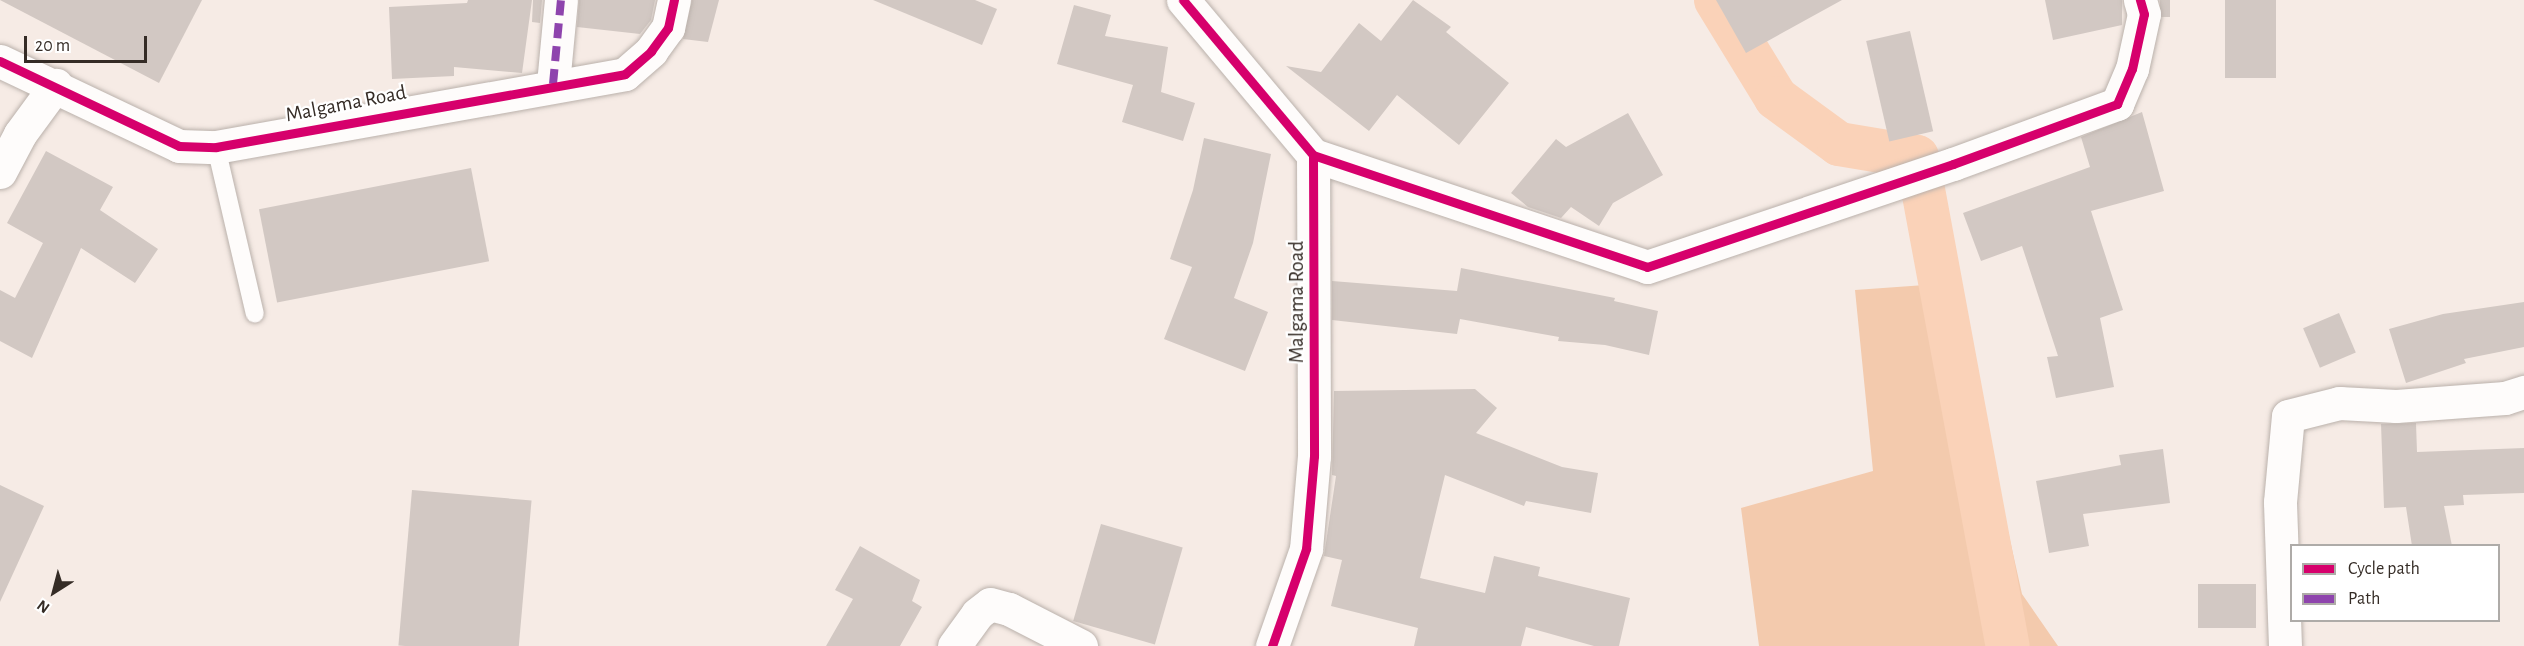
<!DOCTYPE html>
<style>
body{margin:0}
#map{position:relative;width:2524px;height:646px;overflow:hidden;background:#f6ebe5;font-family:"Alegreya Sans",sans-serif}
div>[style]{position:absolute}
.green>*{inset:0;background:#f3caad}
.canal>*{height:44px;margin:-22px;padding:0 22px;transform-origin:22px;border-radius:22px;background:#fad2b8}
.building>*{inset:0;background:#d2c8c3;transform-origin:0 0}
.roads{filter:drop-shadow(0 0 2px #bab1ab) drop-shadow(0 0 2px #bab1ab)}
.lane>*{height:18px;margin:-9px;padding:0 9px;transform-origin:9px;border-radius:9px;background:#fefcfb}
.street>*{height:33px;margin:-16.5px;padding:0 16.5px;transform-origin:16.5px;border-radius:16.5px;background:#fefcfb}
.quiet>*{height:8px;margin-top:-4px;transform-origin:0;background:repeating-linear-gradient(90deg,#8e44ad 0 15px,transparent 0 23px)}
.cycleway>*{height:9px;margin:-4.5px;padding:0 4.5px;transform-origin:4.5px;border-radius:4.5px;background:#d6006c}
span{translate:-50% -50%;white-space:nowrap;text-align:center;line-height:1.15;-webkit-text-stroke:4.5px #fff;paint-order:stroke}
.street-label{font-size:21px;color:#352c26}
.legend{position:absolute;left:2290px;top:544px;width:210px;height:78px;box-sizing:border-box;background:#fff;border:2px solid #aeaba8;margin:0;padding:8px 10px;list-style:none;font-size:18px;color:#352c26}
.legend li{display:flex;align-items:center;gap:12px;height:30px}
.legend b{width:30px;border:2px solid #aeaba8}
.north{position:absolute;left:24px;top:562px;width:60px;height:60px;-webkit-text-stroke:4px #fff;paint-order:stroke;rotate:216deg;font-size:16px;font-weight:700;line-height:24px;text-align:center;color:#352c26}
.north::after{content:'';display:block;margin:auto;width:21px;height:27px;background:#352c26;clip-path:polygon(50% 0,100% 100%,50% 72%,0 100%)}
.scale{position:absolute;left:24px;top:36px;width:123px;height:27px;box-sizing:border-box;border:3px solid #352c26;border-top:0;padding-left:8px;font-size:18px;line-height:21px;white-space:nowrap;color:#352c26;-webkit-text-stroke:4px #fff;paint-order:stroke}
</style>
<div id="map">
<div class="green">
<div style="clip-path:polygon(1953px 283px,2022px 594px,2058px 646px,1759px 646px,1741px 508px,1873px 471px,1855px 290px)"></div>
</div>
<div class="canal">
<div style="left:1716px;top:0;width:115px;rotate:58.5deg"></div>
<div style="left:1776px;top:98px;width:78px;rotate:36.1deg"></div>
<div style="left:1839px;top:144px;width:79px;rotate:9.5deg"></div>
<div style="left:1917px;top:157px;width:497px;rotate:79.5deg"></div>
</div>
<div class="building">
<div style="clip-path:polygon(0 0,202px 0,159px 83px)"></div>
<div style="clip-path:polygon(468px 0,532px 0,522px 73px,454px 67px,454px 76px,392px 79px,389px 7px,467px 3px)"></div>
<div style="clip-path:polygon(533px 0,542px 0,540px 23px,532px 22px)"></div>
<div style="clip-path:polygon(579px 0,655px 0,651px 20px,640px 34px,577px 27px)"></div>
<div style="clip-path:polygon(692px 0,719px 0,708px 42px,683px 39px)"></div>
<div style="clip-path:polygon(873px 0,975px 0,997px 9px,982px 45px)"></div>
<div style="clip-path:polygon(1413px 0,1451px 27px,1446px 32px,1509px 83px,1459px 145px,1397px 95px,1369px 131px,1286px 66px,1321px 72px,1359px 23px,1381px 41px)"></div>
<div style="clip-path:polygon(1716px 0,1842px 0,1746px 53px)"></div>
<div style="clip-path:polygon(2045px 0,2122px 0,2122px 25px,2053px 40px)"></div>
<div style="left:2160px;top:0;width:10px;height:17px"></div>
<div style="left:2225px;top:0;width:51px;height:78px"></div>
<div style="clip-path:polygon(1074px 5px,1111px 15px,1105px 36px,1168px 47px,1161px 92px,1195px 103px,1183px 141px,1122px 122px,1133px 85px,1057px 64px)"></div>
<div style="left:1910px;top:31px;width:103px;height:45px;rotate:77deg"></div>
<div style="clip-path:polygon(2142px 112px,2164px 191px,2091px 211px,2123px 310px,2100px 318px,2114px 387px,2056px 398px,2047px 357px,2058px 356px,2022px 246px,1981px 261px,1963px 213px,2090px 167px,2081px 137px)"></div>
<div style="clip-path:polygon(1628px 113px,1663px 175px,1613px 203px,1599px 226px,1571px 207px,1561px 218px,1528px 207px,1511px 193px,1556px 139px,1566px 147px)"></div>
<div style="clip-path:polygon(1204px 138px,1271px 154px,1253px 243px,1234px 298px,1268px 312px,1245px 371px,1164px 339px,1192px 267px,1170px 259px,1193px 190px)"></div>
<div style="clip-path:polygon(46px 151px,113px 187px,100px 210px,158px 249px,135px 283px,81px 248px,32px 358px,0 341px,0 290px,15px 298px,43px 243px,7px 223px)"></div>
<div style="left:471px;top:168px;width:95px;height:216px;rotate:79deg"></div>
<div style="clip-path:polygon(1461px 268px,1615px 298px,1614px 301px,1658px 311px,1649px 355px,1605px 345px,1558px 341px,1559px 337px,1460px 319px,1457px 334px,1332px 320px,1332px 281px,1457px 291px)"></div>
<div style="clip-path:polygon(2524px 302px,2524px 347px,2464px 359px,2466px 363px,2406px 383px,2389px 329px,2443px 314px)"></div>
<div style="left:2339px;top:313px;width:43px;height:39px;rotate:67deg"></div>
<div style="clip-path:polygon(1475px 389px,1497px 408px,1476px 433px,1562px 467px,1598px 473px,1591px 513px,1526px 501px,1524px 506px,1445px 475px,1420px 578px,1485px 593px,1494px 556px,1540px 567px,1538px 576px,1630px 598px,1619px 646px,1594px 646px,1526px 627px,1521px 646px,1414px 646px,1418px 628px,1331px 606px,1342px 560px,1324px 556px,1336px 476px,1332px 475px,1334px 391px)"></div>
<div style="clip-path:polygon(2416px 423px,2417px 452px,2524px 448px,2524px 493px,2463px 495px,2464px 505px,2444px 506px,2452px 546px,2412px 546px,2406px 507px,2384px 508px,2381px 424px)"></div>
<div style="clip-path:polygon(2163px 449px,2170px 503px,2083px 514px,2089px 546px,2049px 553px,2036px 481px,2121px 465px,2119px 455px)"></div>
<div style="clip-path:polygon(0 485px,44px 506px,0 602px)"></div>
<div style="left:412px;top:490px;width:120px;height:156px;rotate:5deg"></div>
<div style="left:1101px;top:524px;width:85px;height:101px;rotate:16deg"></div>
<div style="clip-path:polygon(860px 546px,920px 580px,912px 601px,922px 607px,900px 646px,826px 646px,853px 599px,835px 590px)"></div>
<div style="left:2198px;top:584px;width:58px;height:44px"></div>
</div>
<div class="roads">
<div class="lane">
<div style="left:216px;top:147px;width:171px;rotate:76.9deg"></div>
</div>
<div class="street">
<div style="left:1183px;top:0;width:202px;rotate:50deg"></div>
<div style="left:1313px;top:155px;width:301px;rotate:89.8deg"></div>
<div style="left:1314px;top:456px;width:93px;rotate:94.9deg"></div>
<div style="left:1306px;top:549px;width:103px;rotate:109.3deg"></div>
<div style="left:0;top:61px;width:198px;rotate:25.4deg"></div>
<div style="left:179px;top:146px;width:37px;rotate:2deg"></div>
<div style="left:216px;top:147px;width:415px;rotate:-10.1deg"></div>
<div style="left:625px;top:74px;width:35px;rotate:-41deg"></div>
<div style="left:651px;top:51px;width:29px;rotate:-54deg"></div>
<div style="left:668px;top:28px;width:29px;rotate:-78deg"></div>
<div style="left:553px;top:84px;width:84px;rotate:-84.6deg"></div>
<div style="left:1313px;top:155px;width:352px;rotate:18.5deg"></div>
<div style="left:1647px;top:267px;width:323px;rotate:-18.6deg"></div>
<div style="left:1953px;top:164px;width:175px;rotate:-20.1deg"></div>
<div style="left:2117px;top:104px;width:38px;rotate:-67deg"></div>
<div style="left:2132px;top:69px;width:56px;rotate:-77.7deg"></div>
<div style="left:2144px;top:14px;width:15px;rotate:-106deg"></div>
<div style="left:0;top:172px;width:43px;rotate:-62.2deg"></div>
<div style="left:20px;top:134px;width:61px;rotate:-53.7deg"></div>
<div style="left:954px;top:646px;width:39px;rotate:-54deg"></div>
<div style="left:977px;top:614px;width:16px;rotate:-38deg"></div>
<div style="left:990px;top:604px;width:20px;rotate:15deg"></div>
<div style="left:1009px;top:609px;width:81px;rotate:27.2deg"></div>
<div style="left:2285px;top:646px;width:144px;rotate:-92deg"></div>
<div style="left:2280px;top:502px;width:86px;rotate:-84.7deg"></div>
<div style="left:2288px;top:416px;width:53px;rotate:-14.3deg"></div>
<div style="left:2339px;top:403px;width:57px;rotate:3deg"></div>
<div style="left:2396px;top:406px;width:109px;rotate:-4.2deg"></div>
<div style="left:2505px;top:398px;width:20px;rotate:-18deg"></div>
</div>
</div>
<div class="quiet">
<div style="left:553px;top:84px;width:84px;rotate:-84.6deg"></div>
</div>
<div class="cycleway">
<div style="left:1183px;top:0;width:202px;rotate:50deg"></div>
<div style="left:1313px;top:155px;width:301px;rotate:89.8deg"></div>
<div style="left:1314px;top:456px;width:93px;rotate:94.9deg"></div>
<div style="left:1306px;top:549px;width:103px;rotate:109.3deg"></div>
<div style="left:0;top:61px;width:198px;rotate:25.4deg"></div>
<div style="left:179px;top:146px;width:37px;rotate:2deg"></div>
<div style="left:216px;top:147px;width:415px;rotate:-10.1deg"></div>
<div style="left:625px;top:74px;width:35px;rotate:-41deg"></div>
<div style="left:651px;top:51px;width:29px;rotate:-54deg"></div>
<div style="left:668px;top:28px;width:29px;rotate:-78deg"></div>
<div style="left:1313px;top:155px;width:352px;rotate:18.5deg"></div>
<div style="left:1647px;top:267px;width:323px;rotate:-18.6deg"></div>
<div style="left:1953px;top:164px;width:175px;rotate:-20.1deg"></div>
<div style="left:2117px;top:104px;width:38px;rotate:-67deg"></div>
<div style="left:2132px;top:69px;width:56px;rotate:-77.7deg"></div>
<div style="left:2144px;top:14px;width:15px;rotate:-106deg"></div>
</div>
<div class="street-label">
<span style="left:346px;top:104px;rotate:-11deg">Malgama Road</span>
<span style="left:1297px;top:302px;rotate:-90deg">Malgama Road</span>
</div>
<ul class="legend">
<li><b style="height:8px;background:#d6006c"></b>Cycle path</li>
<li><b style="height:8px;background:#8e44ad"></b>Path</li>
</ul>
<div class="north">N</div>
<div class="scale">20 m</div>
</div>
